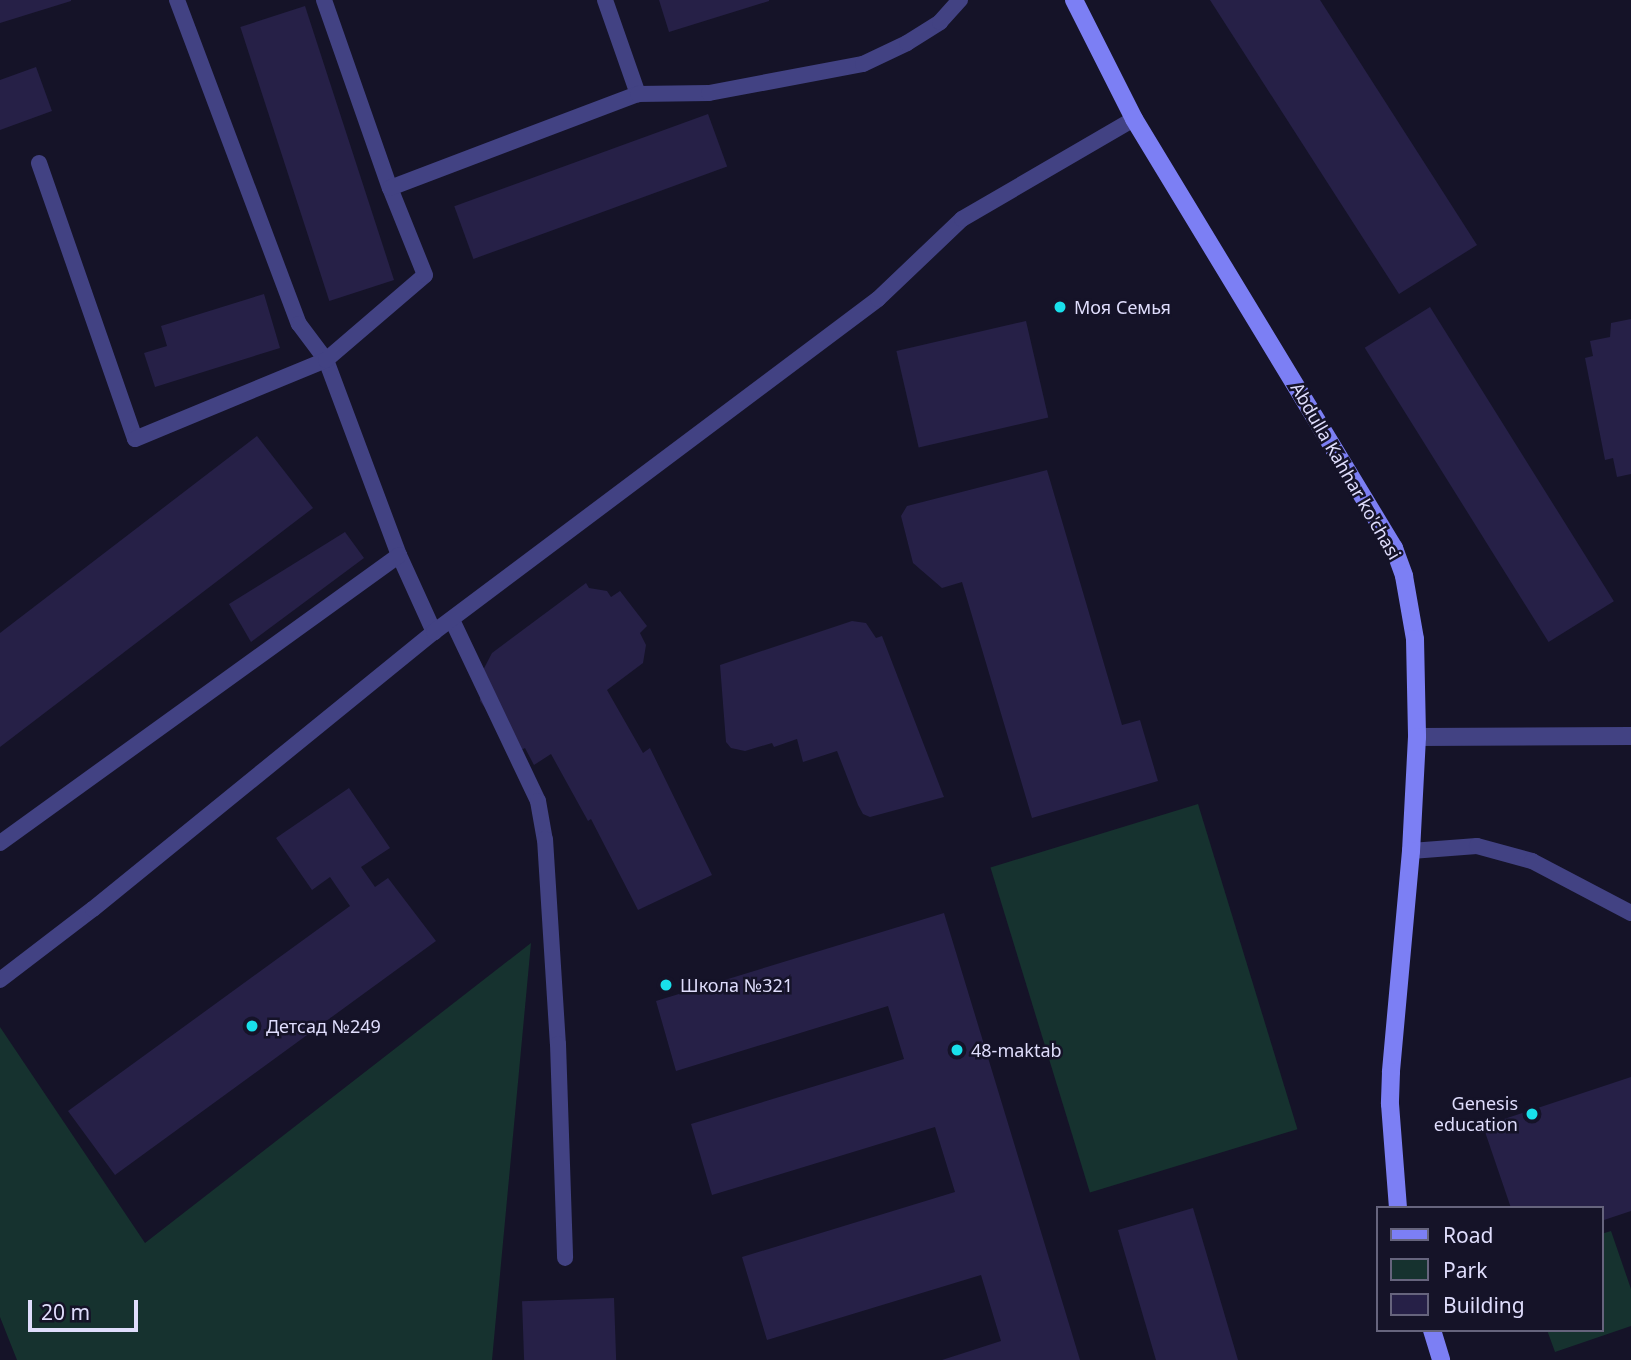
<!DOCTYPE html>
<meta charset="utf-8">
<style>
body{margin:0}
#map{position:relative;width:1631px;height:1360px;overflow:hidden;background:#151328;font-family:"Noto Sans",sans-serif}
div>[style]{position:absolute}
.green>*{inset:0;background:#16322f;transform-origin:0 0}
.building>*{inset:0;background:#262047;transform-origin:0 0}
.lane>*{height:16px;margin:-8px;padding:0 8px;transform-origin:8px;border-radius:8px;background:#424283}
.street>*{height:18px;margin:-9px;padding:0 9px;transform-origin:9px;border-radius:9px;background:#424283}
.secondary>*{height:18px;margin:-9px;padding:0 9px;transform-origin:9px;border-radius:9px;background:#7c7ff4}
.dots>*{width:19px;height:19px;translate:-50% -50%;box-sizing:border-box;border:4px solid #151328;border-radius:50%}
span{translate:-50% -50%;white-space:nowrap;text-align:center;line-height:1.15;-webkit-text-stroke:5px #151328;paint-order:stroke}
.poi-label{font-size:18px;color:#dfddfc}
.left{translate:0 -50%;text-align:left}
.right{translate:-100% -50%;text-align:right}
.street-label{font-size:18px;color:#dfddfc}
.legend{position:absolute;left:1376px;top:1206px;width:228px;height:126px;box-sizing:border-box;background:#151328;border:2px solid #66647d;margin:0;padding:9px 12px;list-style:none;font-size:21px;color:#dfddfc}
.legend li{display:flex;align-items:center;gap:14px;height:35px}
.legend b{width:35px;border:2px solid #66647d}
.scale{position:absolute;left:28px;top:1300px;width:110px;height:32px;box-sizing:border-box;border:4px solid #dfddfc;border-top:0;padding-left:9px;font-size:21px;line-height:24px;white-space:nowrap;color:#dfddfc;-webkit-text-stroke:5px #151328;paint-order:stroke}
</style>
<div id="map">
<div class="green">
<div style="left:1198px;top:804px;width:340px;height:217px;rotate:73deg"></div>
<div style="clip-path:polygon(531px 943px,492px 1360px,17px 1360px,0 1317px,0 1027px,145px 1243px)"></div>
<div style="clip-path:polygon(1611px 1231px,1631px 1289px,1631px 1326px,1555px 1352px,1547px 1330px,1601px 1330px,1601px 1234px)"></div>
</div>
<div class="building">
<div style="clip-path:polygon(0 0,71px 0,71px 1px,0 23px)"></div>
<div style="clip-path:polygon(659px 0,769px 0,769px 1px,669px 32px)"></div>
<div style="clip-path:polygon(1210px 0,1320px 0,1477px 245px,1399px 294px)"></div>
<div style="left:305px;top:6px;width:288px;height:68px;rotate:72deg"></div>
<div style="clip-path:polygon(36px 67px,52px 111px,0 130px,0 80px)"></div>
<div style="left:708px;top:114px;width:56px;height:270px;rotate:70deg"></div>
<div style="clip-path:polygon(264px 294px,280px 348px,155px 387px,144px 353px,167px 346px,161px 326px)"></div>
<div style="left:1430px;top:307px;width:347px;height:77px;rotate:58deg"></div>
<div style="clip-path:polygon(1631px 319px,1631px 474px,1617px 477px,1613px 458px,1605px 460px,1585px 358px,1593px 356px,1590px 341px,1610px 337px,1611px 323px)"></div>
<div style="left:1026px;top:321px;width:99px;height:133px;rotate:77deg"></div>
<div style="clip-path:polygon(257px 436px,313px 508px,0 747px,0 633px)"></div>
<div style="clip-path:polygon(1047px 470px,1122px 725px,1140px 720px,1158px 781px,1032px 818px,962px 582px,942px 588px,913px 563px,901px 516px,907px 506px)"></div>
<div style="clip-path:polygon(345px 532px,364px 558px,251px 642px,229px 604px)"></div>
<div style="clip-path:polygon(586px 583px,589px 588px,607px 591px,611px 597px,620px 591px,647px 626px,640px 633px,646px 645px,643px 663px,607px 690px,643px 753px,650px 748px,712px 875px,638px 910px,591px 819px,588px 821px,551px 754px,534px 765px,525px 748px,517px 752px,480px 701px,481px 674px,492px 653px)"></div>
<div style="clip-path:polygon(852px 621px,866px 623px,876px 638px,882px 636px,944px 797px,870px 817px,863px 814px,858px 805px,837px 751px,803px 762px,797px 739px,774px 747px,772px 743px,745px 751px,731px 748px,726px 742px,720px 665px)"></div>
<div style="clip-path:polygon(349px 788px,390px 848px,361px 867px,375px 887px,388px 878px,436px 941px,115px 1175px,68px 1111px,350px 906px,330px 877px,312px 890px,276px 838px)"></div>
<div style="clip-path:polygon(944px 913px,1080px 1360px,942px 1360px,1001px 1341px,981px 1275px,767px 1340px,742px 1257px,955px 1192px,935px 1127px,712px 1195px,691px 1124px,904px 1059px,888px 1006px,676px 1071px,656px 1001px)"></div>
<div style="clip-path:polygon(1631px 1077px,1631px 1211px,1601px 1221px,1601px 1208px,1511px 1208px,1483px 1126px)"></div>
<div style="clip-path:polygon(1193px 1208px,1238px 1360px,1156px 1360px,1118px 1230px)"></div>
<div style="left:614px;top:1298px;width:62px;height:92px;rotate:88deg"></div>
</div>
<div class="lane">
<div style="left:177px;top:0;width:346px;rotate:69.4deg"></div>
<div style="left:299px;top:324px;width:45px;rotate:53.1deg"></div>
<div style="left:326px;top:360px;width:208px;rotate:69.5deg"></div>
<div style="left:399px;top:555px;width:85px;rotate:65.6deg"></div>
<div style="left:324px;top:0;width:199px;rotate:70.7deg"></div>
<div style="left:605px;top:0;width:100px;rotate:70.7deg"></div>
<div style="left:39px;top:163px;width:292px;rotate:70.8deg"></div>
<div style="left:135px;top:439px;width:207px;rotate:-22.5deg"></div>
<div style="left:326px;top:360px;width:130px;rotate:-40.6deg"></div>
<div style="left:425px;top:275px;width:94px;rotate:-111.9deg"></div>
<div style="left:390px;top:188px;width:265px;rotate:-20.8deg"></div>
<div style="left:638px;top:94px;width:71px;rotate:-0.8deg"></div>
<div style="left:709px;top:93px;width:157px;rotate:-10.7deg"></div>
<div style="left:863px;top:64px;width:49px;rotate:-25.5deg"></div>
<div style="left:907px;top:43px;width:39px;rotate:-32deg"></div>
<div style="left:940px;top:22px;width:30px;rotate:-48deg"></div>
<div style="left:452px;top:620px;width:200px;rotate:64.6deg"></div>
<div style="left:538px;top:801px;width:39px;rotate:80deg"></div>
<div style="left:545px;top:839px;width:205px;rotate:86.4deg"></div>
<div style="left:558px;top:1044px;width:214px;rotate:88.1deg"></div>
<div style="left:0;top:843px;width:492px;rotate:-35.8deg"></div>
<div style="left:1411px;top:851px;width:66px;rotate:-4.3deg"></div>
<div style="left:1477px;top:846px;width:57px;rotate:15.3deg"></div>
<div style="left:1532px;top:861px;width:112px;rotate:27.7deg"></div>
<div style="left:0;top:980px;width:117px;rotate:-37.4deg"></div>
<div style="left:93px;top:909px;width:439px;rotate:-39.1deg"></div>
<div style="left:434px;top:632px;width:555px;rotate:-36.87deg"></div>
<div style="left:878px;top:299px;width:116px;rotate:-43.6deg"></div>
<div style="left:962px;top:219px;width:199px;rotate:-30.2deg"></div>
</div>
<div class="street">
<div style="left:1417px;top:737px;width:214px;rotate:-0.3deg"></div>
</div>
<div class="secondary">
<div style="left:1074px;top:0;width:133px;rotate:63.2deg"></div>
<div style="left:1134px;top:119px;width:502px;rotate:58.78deg"></div>
<div style="left:1394px;top:548px;width:30px;rotate:70deg"></div>
<div style="left:1404px;top:576px;width:64px;rotate:80.1deg"></div>
<div style="left:1415px;top:639px;width:98px;rotate:88.8deg"></div>
<div style="left:1417px;top:737px;width:114px;rotate:93deg"></div>
<div style="left:1411px;top:851px;width:222px;rotate:95.2deg"></div>
<div style="left:1391px;top:1072px;width:32px;rotate:92deg"></div>
<div style="left:1390px;top:1104px;width:104px;rotate:85.6deg"></div>
<div style="left:1432px;top:1330px;width:31px;rotate:73deg"></div>
</div>
<div class="dots">
<div style="left:1060px;top:307px;background:#19e0eb"></div>
<div style="left:666px;top:985px;background:#19e0eb"></div>
<div style="left:252px;top:1026px;background:#19e0eb"></div>
<div style="left:957px;top:1050px;background:#19e0eb"></div>
<div style="left:1532px;top:1114px;background:#19e0eb"></div>
</div>
<div class="poi-label">
<span class="left" style="left:1074px;top:307px">Моя Семья</span>
<span class="left" style="left:680px;top:985px">Школа №321</span>
<span class="left" style="left:266px;top:1026px">Детсад №249</span>
<span class="left" style="left:971px;top:1050px">48-maktab</span>
<span class="right" style="left:1518px;top:1114px">Genesis<br>education</span>
</div>
<div class="street-label">
<span style="left:1346px;top:471px;rotate:60deg">Abdulla Kahhar ko'chasi</span>
</div>
<ul class="legend">
<li><b style="height:9px;background:#7c7ff4"></b>Road</li>
<li><b style="height:19px;background:#16322f"></b>Park</li>
<li><b style="height:19px;background:#262047"></b>Building</li>
</ul>
<div class="scale">20 m</div>
</div>
